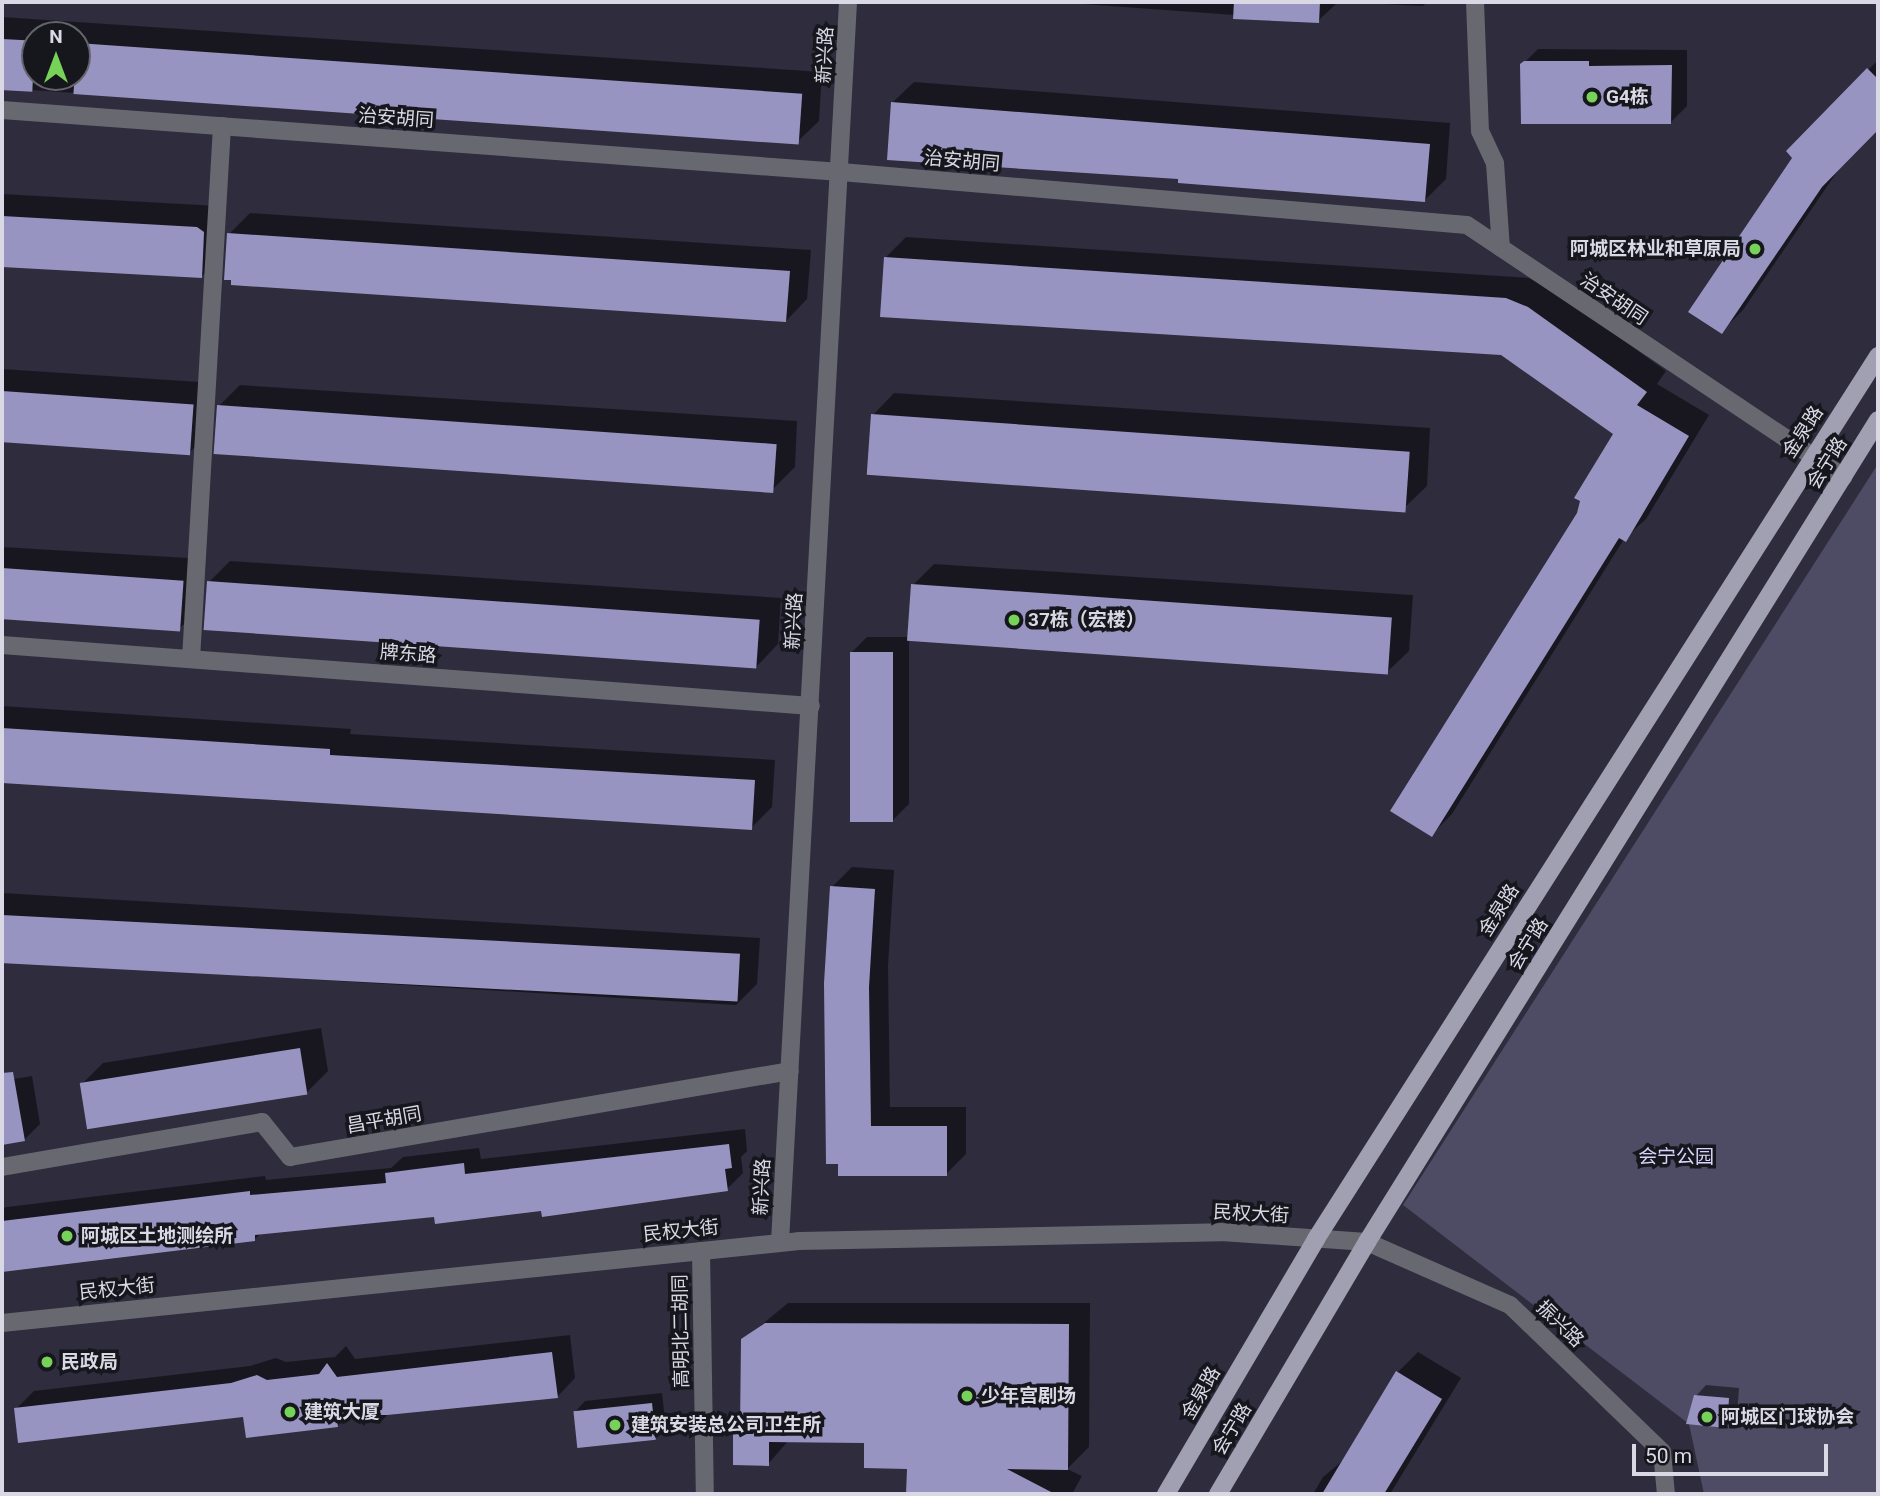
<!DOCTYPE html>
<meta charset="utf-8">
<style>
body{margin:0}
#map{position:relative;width:1880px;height:1496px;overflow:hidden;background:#2e2c3d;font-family:Roboto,"Noto Sans SC",sans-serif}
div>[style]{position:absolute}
.green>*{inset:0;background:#4e4c65}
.shadow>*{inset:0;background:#0007}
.building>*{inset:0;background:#9894c2;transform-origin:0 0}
.minor>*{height:18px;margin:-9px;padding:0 9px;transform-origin:9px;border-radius:9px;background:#686871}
.major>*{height:18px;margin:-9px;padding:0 9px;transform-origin:9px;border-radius:9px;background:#a1a0b2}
.dots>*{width:19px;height:19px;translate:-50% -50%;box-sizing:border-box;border:4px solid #16161d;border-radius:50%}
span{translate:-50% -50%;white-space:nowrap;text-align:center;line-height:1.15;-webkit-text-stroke:7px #16161d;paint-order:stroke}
.street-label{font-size:19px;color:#d9d8e4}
.poi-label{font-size:19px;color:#d9d8e4;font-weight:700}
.left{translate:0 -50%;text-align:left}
.right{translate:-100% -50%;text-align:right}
.park-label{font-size:19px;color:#d7d4fe}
.frame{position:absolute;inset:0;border:4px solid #d9d8e4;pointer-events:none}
.north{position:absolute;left:21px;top:21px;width:70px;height:70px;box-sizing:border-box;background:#16161d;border:2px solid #64646d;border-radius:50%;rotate:0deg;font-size:19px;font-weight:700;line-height:28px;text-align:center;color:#d9d8e4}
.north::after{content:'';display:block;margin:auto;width:24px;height:32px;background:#77d259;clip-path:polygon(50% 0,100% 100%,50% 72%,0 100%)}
.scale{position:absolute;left:1632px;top:1444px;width:196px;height:32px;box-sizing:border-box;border:4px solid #d9d8e4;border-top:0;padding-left:9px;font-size:21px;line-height:24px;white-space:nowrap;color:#d9d8e4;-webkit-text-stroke:5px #16161d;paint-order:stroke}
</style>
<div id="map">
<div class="green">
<div style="clip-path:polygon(1878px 464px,1878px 1494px,1704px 1494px,1689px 1424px,1403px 1205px)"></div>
</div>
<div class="shadow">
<div style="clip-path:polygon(1055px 2px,1427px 2px,1423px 6px,1338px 2px,1318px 21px)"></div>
<div style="clip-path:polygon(evenodd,2px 17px,822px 72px,819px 121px,797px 142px,2px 88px,2px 17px,35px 35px,77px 35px,77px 77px,35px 77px,35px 35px)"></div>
<div style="clip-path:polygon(1538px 49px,1687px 50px,1687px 106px,1671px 122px,1522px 65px)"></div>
<div style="clip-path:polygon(1878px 60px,1878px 127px,1843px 163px,1743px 310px,1721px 332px,1794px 158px,1788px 151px)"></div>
<div style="clip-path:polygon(914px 82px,1450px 123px,1446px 179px,1425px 200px,1180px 177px,892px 103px)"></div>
<div style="clip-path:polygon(2px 194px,218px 206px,222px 255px,201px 277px,2px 265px)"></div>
<div style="clip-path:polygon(250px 213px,811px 250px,807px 299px,786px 321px,229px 234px)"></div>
<div style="clip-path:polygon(906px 237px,1528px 278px,1549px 287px,1666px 371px,1657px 384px,1709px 415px,1646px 519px,1624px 539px,1452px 814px,1431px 835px,1615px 434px,1501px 353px,886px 257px)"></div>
<div style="clip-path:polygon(2px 369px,215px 383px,212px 430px,191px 451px,2px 440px)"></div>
<div style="clip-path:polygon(240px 385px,797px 421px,795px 467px,773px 489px,219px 406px)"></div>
<div style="clip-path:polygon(894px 393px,1430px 428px,1427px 486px,1405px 507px,873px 415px)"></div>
<div style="clip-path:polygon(2px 547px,205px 559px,202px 606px,181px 627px,2px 617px)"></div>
<div style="clip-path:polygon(230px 561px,781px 598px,778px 644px,757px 666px,209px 582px)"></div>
<div style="clip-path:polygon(934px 564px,1413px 595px,1409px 651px,1387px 672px,909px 640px,909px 804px,893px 820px,851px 653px,867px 637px,909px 637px,913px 585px)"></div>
<div style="clip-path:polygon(2px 706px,351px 729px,350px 734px,775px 760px,772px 807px,751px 828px,2px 781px)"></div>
<div style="clip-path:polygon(852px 867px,894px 870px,888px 966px,890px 1107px,966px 1107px,966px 1154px,946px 1174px,840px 1162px,832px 887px)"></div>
<div style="clip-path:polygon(2px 893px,760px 938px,757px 984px,736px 1005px,2px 961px)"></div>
<div style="clip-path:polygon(321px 1028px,328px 1071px,307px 1092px,82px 1084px,103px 1063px)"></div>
<div style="clip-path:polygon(32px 1076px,40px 1124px,24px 1140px,2px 1143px,2px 1081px)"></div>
<div style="clip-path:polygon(745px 1129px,747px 1151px,741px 1157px,743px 1173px,727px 1189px,261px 1233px,255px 1239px,2px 1270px,2px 1208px,7px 1207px,265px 1176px,266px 1180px,391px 1168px,403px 1157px,479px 1148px,481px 1159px)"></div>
<div style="clip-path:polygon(788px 1303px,1090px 1303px,1089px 1447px,1067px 1469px,1082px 1476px,1072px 1494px,908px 1494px,909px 1467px,866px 1441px,789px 1440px,768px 1464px,735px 1430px,742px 1422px,743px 1340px)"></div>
<div style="clip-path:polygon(570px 1335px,575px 1378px,557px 1397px,346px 1417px,338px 1425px,245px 1415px,16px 1409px,34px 1391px,250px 1366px,276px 1358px,286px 1362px,335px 1357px,346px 1346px,355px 1359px)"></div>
<div style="clip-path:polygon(1418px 1352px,1461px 1378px,1390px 1494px,1313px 1494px,1323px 1477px,1346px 1458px,1398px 1372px)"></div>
<div style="clip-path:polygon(1706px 1385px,1739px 1388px,1737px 1416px,1726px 1426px,1696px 1396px)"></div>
<div style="clip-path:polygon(662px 1393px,666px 1428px,655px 1438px,575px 1412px,585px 1401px)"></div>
</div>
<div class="building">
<div style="clip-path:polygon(1234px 2px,1320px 2px,1319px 23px,1233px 19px)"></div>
<div style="left:2px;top:39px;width:33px;height:51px;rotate:3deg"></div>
<div style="left:77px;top:43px;width:727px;height:51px;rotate:4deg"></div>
<div style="clip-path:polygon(1524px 61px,1589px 61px,1589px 66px,1672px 65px,1671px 124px,1521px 124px,1520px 64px)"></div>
<div style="clip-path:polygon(1867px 68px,1878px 79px,1878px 130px,1822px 187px,1722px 334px,1688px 312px,1792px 158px,1786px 151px)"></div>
<div style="clip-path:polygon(891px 102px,1430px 144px,1425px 202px,1178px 183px,1178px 179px,887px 160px)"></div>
<div style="clip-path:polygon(2px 216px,197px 227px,204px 232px,202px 278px,2px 267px)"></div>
<div style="clip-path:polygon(227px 233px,790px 271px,786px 322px,231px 285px,231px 280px,224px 280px)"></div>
<div style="clip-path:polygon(884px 257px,1506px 298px,1528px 307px,1647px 392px,1637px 405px,1689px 436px,1626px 542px,1619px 538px,1432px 837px,1390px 811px,1577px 513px,1580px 501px,1574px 498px,1613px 434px,1501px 355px,880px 317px)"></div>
<div style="left:2px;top:391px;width:192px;height:51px;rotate:4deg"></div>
<div style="left:217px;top:405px;width:561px;height:49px;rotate:4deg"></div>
<div style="left:871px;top:414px;width:540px;height:61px;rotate:4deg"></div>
<div style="left:2px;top:568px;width:182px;height:51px;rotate:4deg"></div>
<div style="left:207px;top:581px;width:554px;height:49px;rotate:4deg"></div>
<div style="left:911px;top:584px;width:482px;height:57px;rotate:4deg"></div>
<div style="left:893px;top:652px;width:170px;height:43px;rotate:90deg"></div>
<div style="clip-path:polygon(2px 728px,330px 749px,330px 755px,755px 780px,752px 830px,2px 783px)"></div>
<div style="clip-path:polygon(830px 886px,875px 889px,869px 987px,871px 1126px,947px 1126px,947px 1176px,838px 1176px,838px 1164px,826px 1164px,824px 983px)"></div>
<div style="left:2px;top:915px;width:739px;height:48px;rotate:3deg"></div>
<div style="left:300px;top:1048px;width:47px;height:223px;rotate:81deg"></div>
<div style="clip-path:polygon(13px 1072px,25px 1141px,2px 1145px,2px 1073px)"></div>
<div style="clip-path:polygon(729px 1144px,732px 1168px,725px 1169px,728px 1191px,542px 1217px,541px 1211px,435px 1224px,434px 1217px,255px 1235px,255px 1241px,2px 1272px,2px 1221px,250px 1191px,250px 1195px,386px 1183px,385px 1173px,464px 1163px,465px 1174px)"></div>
<div style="clip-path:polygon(765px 1323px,1069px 1324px,1068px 1470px,1007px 1469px,1055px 1494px,906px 1494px,907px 1469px,864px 1468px,864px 1443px,769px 1442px,769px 1466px,733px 1465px,733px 1429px,740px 1429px,741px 1339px)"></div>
<div style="clip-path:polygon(552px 1352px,558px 1398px,337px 1420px,338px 1427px,246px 1438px,243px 1417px,18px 1443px,14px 1408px,231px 1383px,257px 1375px,267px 1380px,319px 1374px,327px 1363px,337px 1377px)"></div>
<div style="clip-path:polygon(1396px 1371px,1442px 1399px,1384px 1494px,1322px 1494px)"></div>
<div style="clip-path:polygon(1694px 1395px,1729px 1398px,1727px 1428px,1686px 1424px)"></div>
<div style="left:652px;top:1403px;width:37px;height:79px;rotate:84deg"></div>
</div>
<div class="minor">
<div style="left:1475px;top:2px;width:129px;rotate:87.8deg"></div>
<div style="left:1480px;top:131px;width:35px;rotate:65deg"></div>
<div style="left:1495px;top:163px;width:85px;rotate:86deg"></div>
<div style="left:2px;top:110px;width:841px;rotate:4.23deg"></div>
<div style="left:841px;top:172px;width:628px;rotate:4.84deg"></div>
<div style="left:1467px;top:225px;width:453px;rotate:33.8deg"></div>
<div style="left:2px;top:645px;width:811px;rotate:4.31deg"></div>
<div style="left:191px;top:659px;width:534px;rotate:-86.67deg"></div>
<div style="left:2px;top:1167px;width:264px;rotate:-9.8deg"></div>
<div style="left:262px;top:1122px;width:45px;rotate:51.3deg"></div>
<div style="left:290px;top:1157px;width:507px;rotate:-9.76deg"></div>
<div style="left:780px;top:1242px;width:1242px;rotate:-86.86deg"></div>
<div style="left:701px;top:1251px;width:243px;rotate:89.1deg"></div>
<div style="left:2px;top:1323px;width:801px;rotate:-5.87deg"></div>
<div style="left:799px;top:1241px;width:422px;rotate:-1.2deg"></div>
<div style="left:1221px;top:1232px;width:146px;rotate:3.9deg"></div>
<div style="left:1367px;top:1242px;width:156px;rotate:23.8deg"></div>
<div style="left:1510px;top:1305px;width:211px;rotate:44deg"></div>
<div style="left:1662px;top:1452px;width:42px;rotate:84.6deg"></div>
</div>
<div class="major">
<div style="left:1166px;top:1494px;width:296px;rotate:-59.5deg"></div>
<div style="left:1316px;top:1239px;width:1047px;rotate:-57.52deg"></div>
<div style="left:1218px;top:1494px;width:293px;rotate:-59.4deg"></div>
<div style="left:1367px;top:1242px;width:968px;rotate:-58.13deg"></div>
</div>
<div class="dots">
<div style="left:1592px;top:97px;background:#77d259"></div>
<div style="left:1755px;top:249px;background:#77d259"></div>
<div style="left:1014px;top:620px;background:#77d259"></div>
<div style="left:67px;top:1236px;background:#77d259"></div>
<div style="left:47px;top:1362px;background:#77d259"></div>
<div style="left:967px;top:1396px;background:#77d259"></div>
<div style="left:290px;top:1412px;background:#77d259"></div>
<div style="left:1707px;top:1417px;background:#77d259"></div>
<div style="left:615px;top:1425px;background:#77d259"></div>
</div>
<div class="street-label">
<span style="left:825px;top:55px;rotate:-87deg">新兴路</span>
<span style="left:396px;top:118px;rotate:4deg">治安胡同</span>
<span style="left:962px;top:161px;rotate:5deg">治安胡同</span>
<span style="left:1614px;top:299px;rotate:34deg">治安胡同</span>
<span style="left:1803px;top:432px;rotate:-57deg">金泉路</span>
<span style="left:1827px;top:463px;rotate:-58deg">会宁路</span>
<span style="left:794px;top:621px;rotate:-87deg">新兴路</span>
<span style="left:408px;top:654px;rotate:4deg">牌东路</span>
<span style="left:1499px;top:910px;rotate:-58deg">金泉路</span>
<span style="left:1528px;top:944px;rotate:-58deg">会宁路</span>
<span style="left:384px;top:1120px;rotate:-10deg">昌平胡同</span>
<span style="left:762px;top:1187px;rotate:-87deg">新兴路</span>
<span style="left:1251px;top:1214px;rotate:3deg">民权大街</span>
<span style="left:681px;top:1231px;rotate:-6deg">民权大街</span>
<span style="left:117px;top:1289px;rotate:-6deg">民权大街</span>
<span style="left:1560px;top:1324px;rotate:44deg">振兴路</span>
<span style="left:681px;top:1331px;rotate:-91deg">高明北二胡同</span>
<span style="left:1201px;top:1393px;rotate:-60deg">金泉路</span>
<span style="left:1232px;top:1429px;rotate:-59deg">会宁路</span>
</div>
<div class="poi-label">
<span class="left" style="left:1606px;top:97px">G4栋</span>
<span class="right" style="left:1741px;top:249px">阿城区林业和草原局</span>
<span class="left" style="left:1028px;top:620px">37栋（宏楼）</span>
<span class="left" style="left:81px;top:1236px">阿城区土地测绘所</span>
<span class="left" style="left:61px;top:1362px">民政局</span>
<span class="left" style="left:981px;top:1396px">少年宫剧场</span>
<span class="left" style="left:304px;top:1412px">建筑大厦</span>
<span class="left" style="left:1721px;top:1417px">阿城区门球协会</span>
<span class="left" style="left:631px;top:1425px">建筑安装总公司卫生所</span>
</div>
<div class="park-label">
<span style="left:1676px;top:1157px">会宁公园</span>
</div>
<div class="frame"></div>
<div class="north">N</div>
<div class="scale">50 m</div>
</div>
